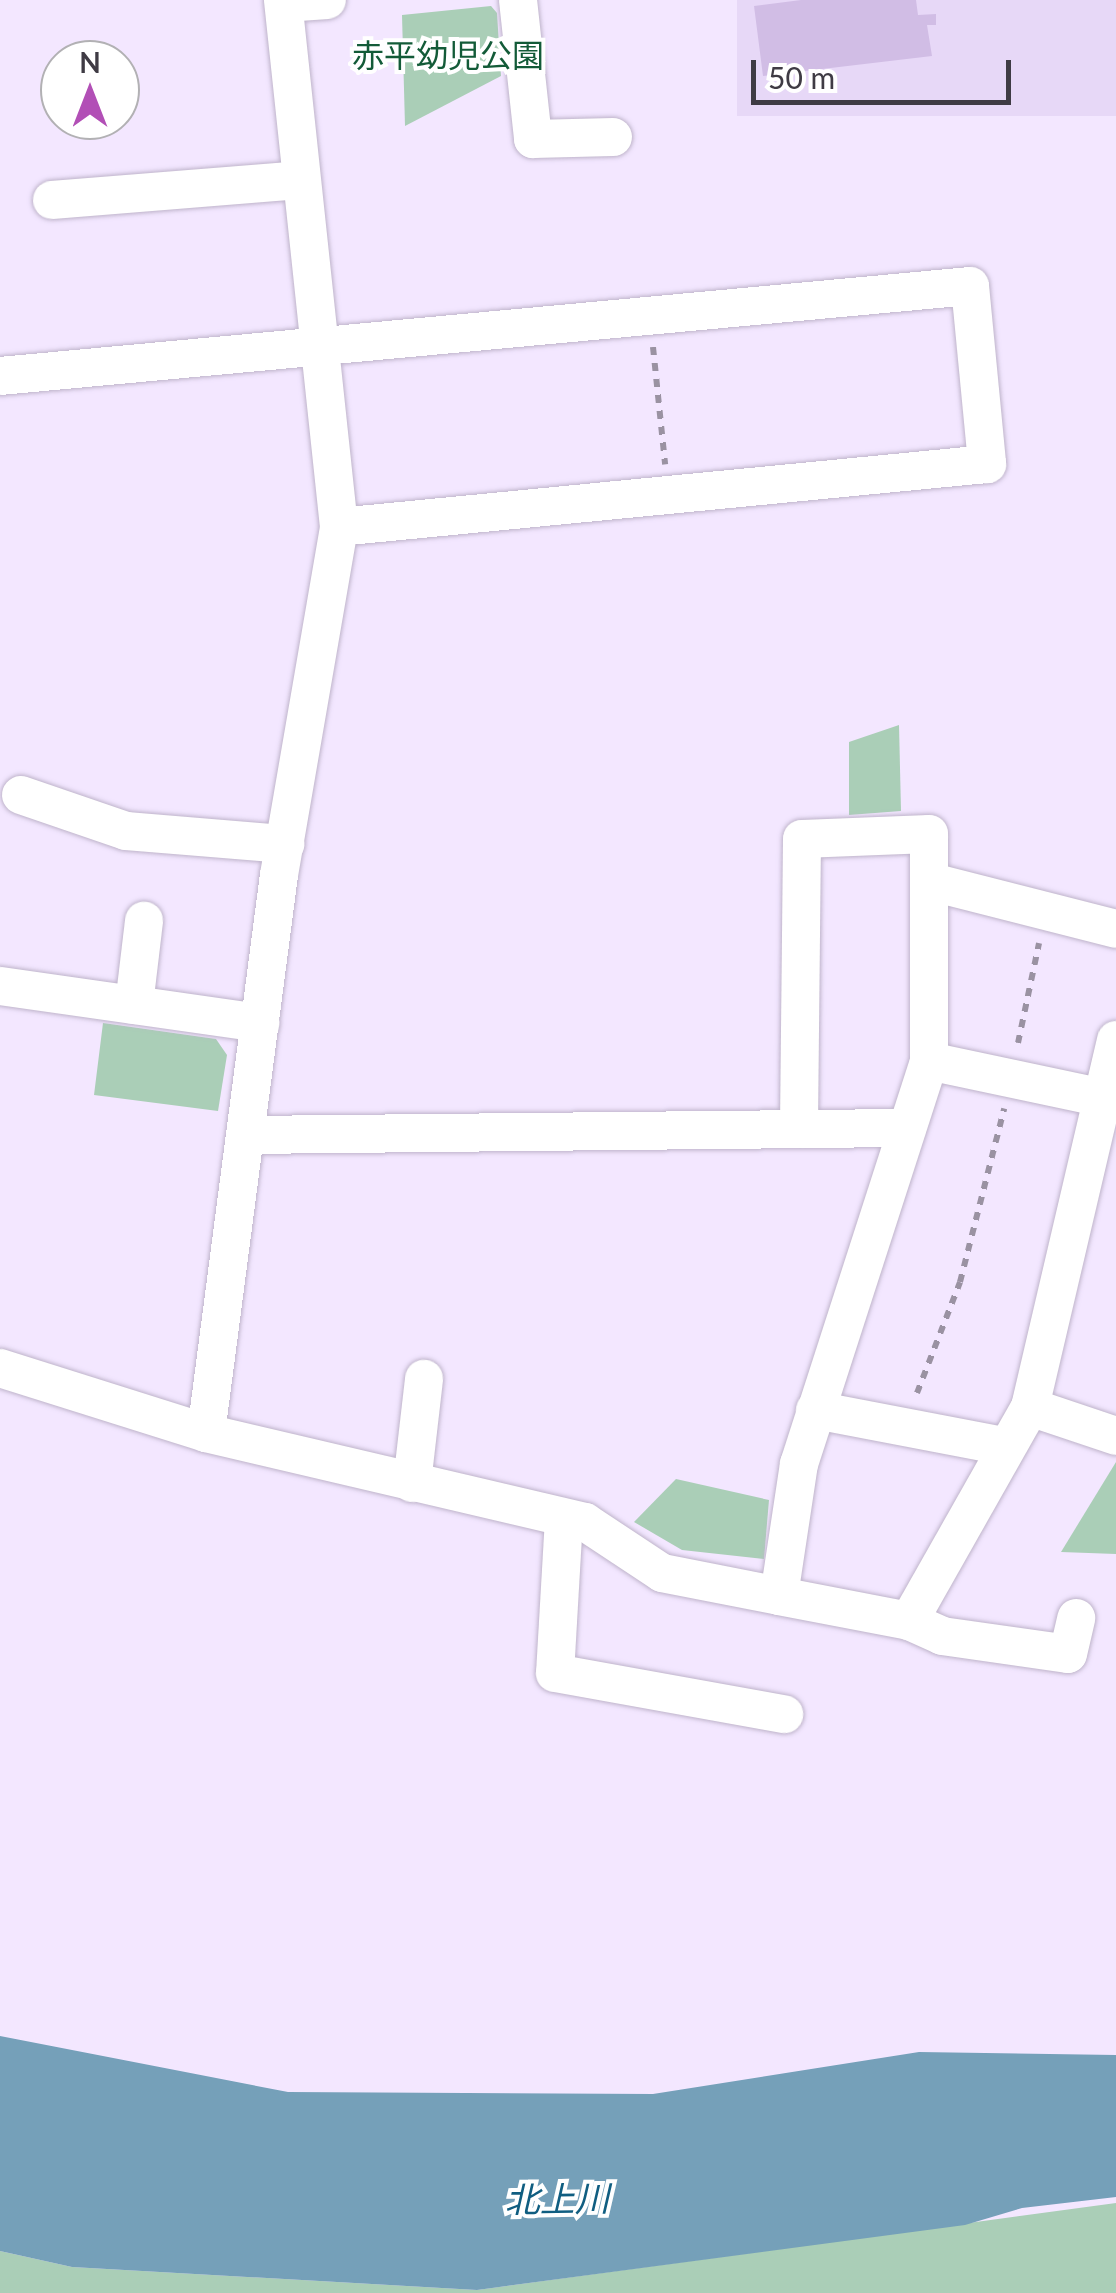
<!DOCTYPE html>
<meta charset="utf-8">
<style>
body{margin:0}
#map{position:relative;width:1116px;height:2293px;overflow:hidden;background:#f3e7ff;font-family:Lato,"Noto Sans JP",sans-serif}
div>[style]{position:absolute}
.built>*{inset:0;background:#e7d8f7;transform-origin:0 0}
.green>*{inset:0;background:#aaceb7}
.water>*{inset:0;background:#75a0b9}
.building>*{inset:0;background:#d1bde5}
.path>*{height:6px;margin-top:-3px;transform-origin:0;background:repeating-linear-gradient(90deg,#9a92a2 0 8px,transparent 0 16px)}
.roads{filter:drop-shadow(0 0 2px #bfb4cb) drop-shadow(0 0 2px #bfb4cb)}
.minor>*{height:38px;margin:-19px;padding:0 19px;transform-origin:19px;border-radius:19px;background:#fff}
span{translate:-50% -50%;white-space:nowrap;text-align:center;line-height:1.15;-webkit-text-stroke:8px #fff;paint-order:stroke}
.park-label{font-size:32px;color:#135b38}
.water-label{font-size:35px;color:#105e81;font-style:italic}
.north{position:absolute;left:40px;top:40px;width:100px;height:100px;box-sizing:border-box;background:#fff;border:2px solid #b2b1b4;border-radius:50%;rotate:0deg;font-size:28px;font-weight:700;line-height:40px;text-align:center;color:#3f3b44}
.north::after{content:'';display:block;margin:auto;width:35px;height:45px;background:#b24fb6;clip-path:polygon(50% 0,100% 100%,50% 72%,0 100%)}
.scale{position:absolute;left:751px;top:60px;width:260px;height:45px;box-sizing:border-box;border:5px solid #3f3b44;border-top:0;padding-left:12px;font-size:30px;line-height:35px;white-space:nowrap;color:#3f3b44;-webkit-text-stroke:8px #fff;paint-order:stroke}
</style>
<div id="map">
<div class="built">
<div style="left:737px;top:0;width:379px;height:116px"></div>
</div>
<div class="green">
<div style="clip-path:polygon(491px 6px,497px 13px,501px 76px,405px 126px,402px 15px)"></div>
<div style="clip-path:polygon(899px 725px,901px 811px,849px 815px,849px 742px)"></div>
<div style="clip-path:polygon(103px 1023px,216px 1039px,227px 1055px,218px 1111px,94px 1095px)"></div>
<div style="clip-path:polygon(1116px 1462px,1116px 1554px,1061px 1552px)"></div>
<div style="clip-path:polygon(676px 1479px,769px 1500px,764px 1559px,682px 1550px,634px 1522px)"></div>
<div style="clip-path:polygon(1116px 2203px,1116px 2293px,0 2293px,0 2251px,72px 2267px,477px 2290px)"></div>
</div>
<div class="water">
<div style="clip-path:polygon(0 2036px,288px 2092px,653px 2094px,919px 2052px,1116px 2055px,1116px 2197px,1022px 2208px,965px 2225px,477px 2290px,72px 2267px,0 2251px)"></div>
</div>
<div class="building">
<div style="clip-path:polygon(801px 0,916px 0,918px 15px,936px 14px,936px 25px,927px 25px,932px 56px,763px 76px,754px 6px)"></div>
</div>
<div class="path">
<div style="left:653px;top:347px;width:118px;rotate:84.1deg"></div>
<div style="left:1018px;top:1043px;width:102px;rotate:-78.1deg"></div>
<div style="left:917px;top:1393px;width:119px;rotate:-68.8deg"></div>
<div style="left:960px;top:1282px;width:179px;rotate:-75.7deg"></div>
</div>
<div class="roads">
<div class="minor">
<div style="left:518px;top:0;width:140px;rotate:83.8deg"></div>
<div style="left:533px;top:139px;width:80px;rotate:-1.4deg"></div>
<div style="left:284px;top:3px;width:43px;rotate:-4deg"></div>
<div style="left:52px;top:200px;width:248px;rotate:-4.6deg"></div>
<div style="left:0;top:376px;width:974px;rotate:-5.3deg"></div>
<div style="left:970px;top:286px;width:179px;rotate:84.5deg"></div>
<div style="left:987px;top:464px;width:651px;rotate:174.45deg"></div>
<div style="left:21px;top:795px;width:111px;rotate:18.9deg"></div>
<div style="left:126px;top:831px;width:160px;rotate:4.7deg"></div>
<div style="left:932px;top:882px;width:190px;rotate:14.3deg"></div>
<div style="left:0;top:986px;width:263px;rotate:8.1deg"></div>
<div style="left:134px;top:1005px;width:85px;rotate:-83.2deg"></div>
<div style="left:929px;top:1061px;width:178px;rotate:12deg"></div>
<div style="left:245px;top:1135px;width:662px;rotate:-0.61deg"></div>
<div style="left:0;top:1368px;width:216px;rotate:17.5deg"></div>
<div style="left:206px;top:1433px;width:389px;rotate:13.2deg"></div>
<div style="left:585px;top:1522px;width:92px;rotate:33.5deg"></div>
<div style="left:662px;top:1573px;width:119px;rotate:11.1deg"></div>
<div style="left:779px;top:1596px;width:134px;rotate:-81.4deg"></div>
<div style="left:799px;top:1464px;width:423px;rotate:-72.1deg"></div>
<div style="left:929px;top:1061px;width:227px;rotate:-90deg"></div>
<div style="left:929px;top:834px;width:127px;rotate:177.7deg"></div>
<div style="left:802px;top:839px;width:290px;rotate:90.6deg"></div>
<div style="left:1030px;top:1407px;width:377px;rotate:-76.8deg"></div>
<div style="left:815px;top:1410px;width:191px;rotate:10.8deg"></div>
<div style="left:206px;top:1433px;width:563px;rotate:-82.55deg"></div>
<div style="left:279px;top:875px;width:353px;rotate:-80.2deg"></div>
<div style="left:339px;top:527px;width:530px;rotate:-96.07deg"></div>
<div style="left:412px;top:1483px;width:105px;rotate:-83.4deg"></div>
<div style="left:564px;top:1518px;width:155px;rotate:93.3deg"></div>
<div style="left:555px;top:1673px;width:233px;rotate:10.2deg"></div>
<div style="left:779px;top:1596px;width:132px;rotate:10.9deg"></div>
<div style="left:909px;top:1621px;width:36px;rotate:24deg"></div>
<div style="left:942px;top:1636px;width:127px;rotate:8.1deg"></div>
<div style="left:1068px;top:1654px;width:37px;rotate:-77deg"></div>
<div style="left:909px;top:1621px;width:246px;rotate:-60.5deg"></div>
<div style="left:1030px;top:1407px;width:91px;rotate:18.6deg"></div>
</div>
</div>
<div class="park-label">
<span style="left:448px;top:55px">赤平幼児公園</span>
</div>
<div class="water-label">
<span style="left:557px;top:2198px;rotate:-1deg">北上川</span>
</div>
<div class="north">N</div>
<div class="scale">50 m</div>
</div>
